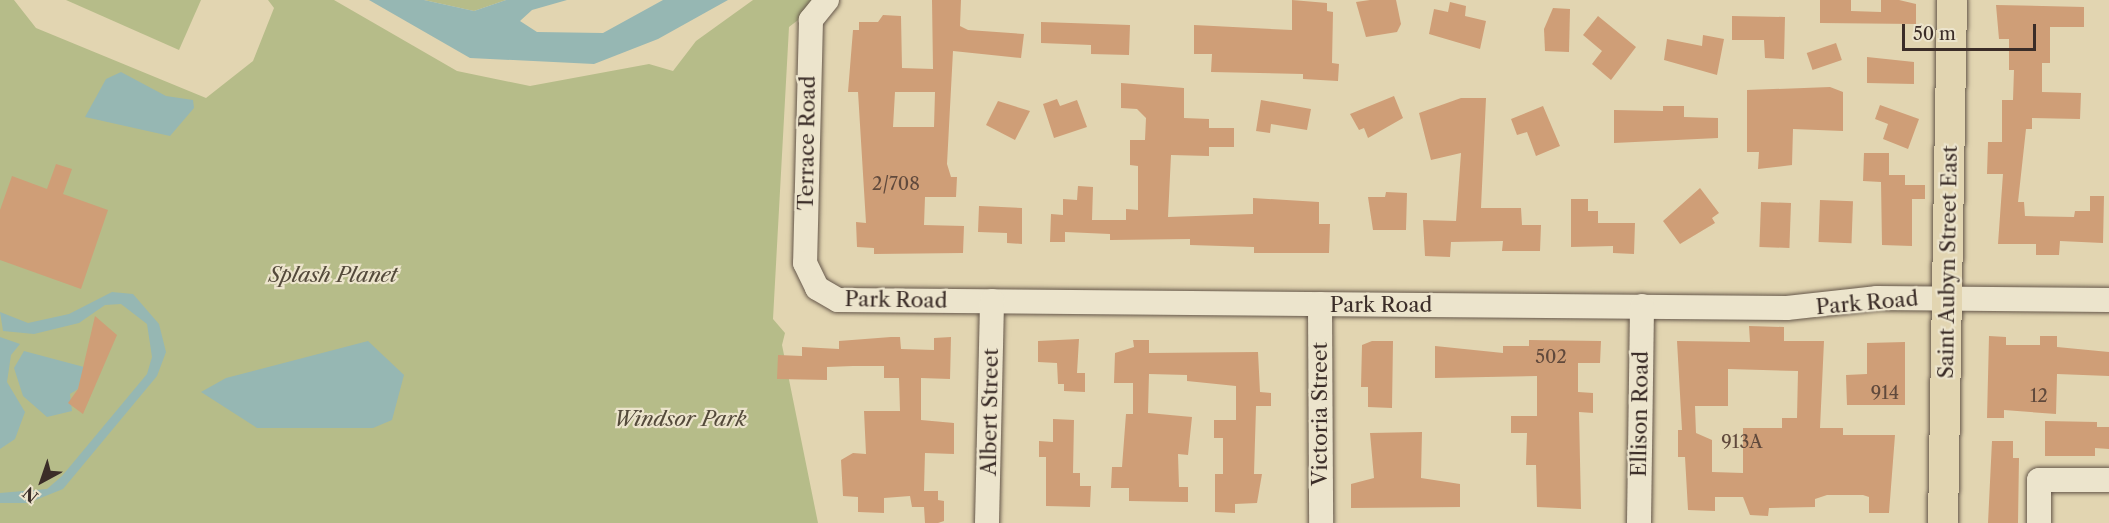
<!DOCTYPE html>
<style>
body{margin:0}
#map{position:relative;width:2109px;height:523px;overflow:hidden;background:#e2d5b1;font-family:"Libre Caslon Text",serif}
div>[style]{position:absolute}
.green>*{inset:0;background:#b6bc89}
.water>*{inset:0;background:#96b7b3}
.building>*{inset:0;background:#cf9e77;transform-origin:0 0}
.roads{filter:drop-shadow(0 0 2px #65574a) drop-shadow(0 0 2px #65574a)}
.minor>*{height:24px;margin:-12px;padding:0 12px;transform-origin:12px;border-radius:12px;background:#ece4cc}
.major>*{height:30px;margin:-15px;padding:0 15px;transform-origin:15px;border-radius:15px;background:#e2d5b1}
span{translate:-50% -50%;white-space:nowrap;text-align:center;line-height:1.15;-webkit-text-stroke:4.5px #ece4cc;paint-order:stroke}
.number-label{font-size:18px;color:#60493c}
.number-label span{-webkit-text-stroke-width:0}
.street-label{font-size:21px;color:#3b2d28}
.park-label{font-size:21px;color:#544a3b;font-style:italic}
.north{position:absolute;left:12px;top:451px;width:60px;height:60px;-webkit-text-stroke:4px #ece4cc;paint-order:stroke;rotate:220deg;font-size:16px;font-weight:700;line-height:24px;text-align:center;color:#3b2d28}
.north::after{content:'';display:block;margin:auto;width:21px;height:27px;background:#3b2d28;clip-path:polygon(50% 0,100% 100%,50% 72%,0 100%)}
.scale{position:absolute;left:1902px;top:24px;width:134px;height:27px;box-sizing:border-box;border:3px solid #3b2d28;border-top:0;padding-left:8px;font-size:18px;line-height:21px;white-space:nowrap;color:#3b2d28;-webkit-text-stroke:4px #ece4cc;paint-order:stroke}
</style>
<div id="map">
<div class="green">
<div style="clip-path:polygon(0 0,14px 0,36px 28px,206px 98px,253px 61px,274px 8px,268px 0,334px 0,457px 71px,530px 86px,649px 64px,673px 71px,696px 41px,753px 0,824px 0,789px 27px,773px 319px,785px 333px,782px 345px,818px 523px,0 523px)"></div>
<div style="clip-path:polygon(66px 0,201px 0,179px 50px)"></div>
<div style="clip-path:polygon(424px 0,506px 0,474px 11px)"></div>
</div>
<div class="water">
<div style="clip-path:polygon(369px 0,424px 0,474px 11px,506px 0,567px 0,532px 10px,520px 21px,537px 32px,603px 33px,663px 0,728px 0,658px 39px,594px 64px,470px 58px)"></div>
<div style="clip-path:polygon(121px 72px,166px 96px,193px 100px,194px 108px,170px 136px,85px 117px,106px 79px)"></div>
<div style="clip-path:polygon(112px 292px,133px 294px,159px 324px,166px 352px,157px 376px,63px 489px,28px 503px,0 503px,0 493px,47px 489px,62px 476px,147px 374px,152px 357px,147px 324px,121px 304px,105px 305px,79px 323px,34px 334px,3px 331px,0 312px,28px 323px,69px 314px)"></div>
<div style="clip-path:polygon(0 337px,20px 344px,11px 355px,7px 382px,25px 412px,15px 439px,0 449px)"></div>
<div style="clip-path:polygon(368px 341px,404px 375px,392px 420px,373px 428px,257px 428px,201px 392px,226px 378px)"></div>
<div style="clip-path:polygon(24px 351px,84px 367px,78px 389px,70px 394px,72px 411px,47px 417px,23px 396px,14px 368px)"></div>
</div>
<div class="building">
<div style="clip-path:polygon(evenodd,932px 0,961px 0,960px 26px,968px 30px,1024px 34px,1021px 58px,953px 51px,947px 164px,951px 177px,957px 177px,956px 197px,925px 197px,924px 225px,964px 226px,963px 253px,874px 254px,874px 248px,857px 247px,856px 222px,866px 223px,858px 92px,848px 92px,853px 30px,859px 30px,859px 22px,878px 22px,883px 15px,901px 16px,902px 68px,933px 69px,932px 0,895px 92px,935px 92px,934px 127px,893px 127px,895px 92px)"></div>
<div style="clip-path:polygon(1292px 0,1327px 3px,1327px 11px,1333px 12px,1332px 63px,1339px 64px,1338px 81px,1303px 79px,1303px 74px,1211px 72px,1212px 54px,1194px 54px,1194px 25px,1292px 30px)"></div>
<div style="clip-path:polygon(1370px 0,1396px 0,1401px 24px,1397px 32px,1366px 37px,1356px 2px)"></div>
<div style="clip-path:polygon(1820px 0,1851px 0,1851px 11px,1881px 12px,1881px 0,1899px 0,1916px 4px,1916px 24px,1820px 23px)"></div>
<div style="clip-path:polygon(1450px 2px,1466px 6px,1465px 16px,1486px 21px,1480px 49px,1429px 34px,1434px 9px,1448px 12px)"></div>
<div style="clip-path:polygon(1996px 5px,2084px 7px,2084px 27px,2050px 27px,2050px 63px,2042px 63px,2042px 92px,2081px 93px,2080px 119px,2032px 118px,2032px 129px,2026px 129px,2018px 202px,2024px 202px,2025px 216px,2074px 217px,2075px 211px,2090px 211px,2090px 196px,2104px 196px,2103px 243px,2060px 241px,2059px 255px,2036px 255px,2036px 244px,1998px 244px,2003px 174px,1987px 174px,1988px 142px,2002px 142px,2002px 100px,2013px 100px,2014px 70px,2009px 70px,2009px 39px,1999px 39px)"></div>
<div style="clip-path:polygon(1553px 8px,1570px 9px,1569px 52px,1545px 51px,1544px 29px)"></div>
<div style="clip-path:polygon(1598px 16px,1636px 47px,1611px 80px,1592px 64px,1602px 51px,1583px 35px)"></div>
<div style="clip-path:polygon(1732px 16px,1785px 17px,1784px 59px,1765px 58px,1764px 40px,1732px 40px)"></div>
<div style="clip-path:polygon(1041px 22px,1130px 25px,1129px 55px,1091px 54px,1091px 45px,1041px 43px)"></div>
<div style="clip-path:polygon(1703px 35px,1724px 39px,1717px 75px,1664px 60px,1667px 39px,1702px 46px)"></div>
<div style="left:1836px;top:43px;width:18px;height:31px;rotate:71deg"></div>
<div style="clip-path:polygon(1867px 57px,1914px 62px,1914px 84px,1867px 83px)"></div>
<div style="clip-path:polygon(1121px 83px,1184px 88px,1184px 118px,1209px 119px,1209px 128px,1234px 128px,1234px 147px,1209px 147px,1209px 156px,1171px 155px,1168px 217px,1253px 214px,1253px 198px,1319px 202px,1319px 224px,1330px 224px,1329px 253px,1254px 253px,1254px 247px,1190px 245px,1190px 239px,1110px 240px,1110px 234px,1065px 232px,1065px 242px,1050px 242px,1051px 214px,1063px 215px,1063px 199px,1077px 200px,1078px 186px,1093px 187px,1092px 220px,1126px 220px,1126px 209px,1138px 210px,1138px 166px,1130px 165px,1130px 140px,1145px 140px,1146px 118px,1137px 109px,1121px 108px)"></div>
<div style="clip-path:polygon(1830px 87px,1843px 92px,1843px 131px,1793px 129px,1792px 165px,1758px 169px,1759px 152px,1747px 152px,1747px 90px)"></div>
<div style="clip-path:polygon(1394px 96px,1403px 118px,1368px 138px,1364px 128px,1359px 130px,1350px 114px)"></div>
<div style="clip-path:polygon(1461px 98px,1486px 98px,1481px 208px,1521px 208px,1522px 225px,1541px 225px,1540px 251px,1502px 251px,1503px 241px,1451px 242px,1450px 257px,1425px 256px,1423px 220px,1456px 221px,1461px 153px,1431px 160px,1419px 113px)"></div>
<div style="clip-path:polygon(1057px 99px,1060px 106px,1077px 100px,1087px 127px,1054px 138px,1043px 104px)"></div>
<div style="clip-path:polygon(1261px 100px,1311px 109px,1307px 130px,1271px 124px,1270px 133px,1256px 131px)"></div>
<div style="clip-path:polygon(998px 101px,1030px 111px,1015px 140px,986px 125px)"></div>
<div style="clip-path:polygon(1880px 105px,1919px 119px,1908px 149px,1883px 139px,1888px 124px,1875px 119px)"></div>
<div style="clip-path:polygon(1543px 106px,1560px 146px,1536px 156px,1527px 132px,1517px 135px,1511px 119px)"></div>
<div style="clip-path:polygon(1663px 106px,1684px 106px,1684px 117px,1718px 118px,1718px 138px,1614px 143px,1614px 110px,1663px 111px)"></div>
<div style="clip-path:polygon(1864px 153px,1889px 153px,1889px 175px,1905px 175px,1905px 185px,1925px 185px,1925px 199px,1912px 199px,1912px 246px,1882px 245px,1881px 182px,1863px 181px)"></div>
<div style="clip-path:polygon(56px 164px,72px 169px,63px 194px,108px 210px,81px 289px,0 260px,0 210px,12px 176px,47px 189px)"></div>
<div style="clip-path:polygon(1700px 188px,1719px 213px,1712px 218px,1715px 223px,1680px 244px,1663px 221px)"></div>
<div style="clip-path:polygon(1386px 192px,1407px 193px,1406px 230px,1373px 230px,1368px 197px,1385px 197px)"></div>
<div style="clip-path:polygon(1571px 199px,1588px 199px,1588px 211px,1598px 211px,1598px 223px,1635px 223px,1634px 254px,1613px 253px,1613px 246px,1571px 247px)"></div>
<div style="left:1820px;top:200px;width:33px;height:42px;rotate:2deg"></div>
<div style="left:1761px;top:202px;width:30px;height:45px;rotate:2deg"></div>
<div style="clip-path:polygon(979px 206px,1022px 208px,1022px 244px,1007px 243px,1007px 233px,978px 232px)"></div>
<div style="clip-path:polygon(95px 316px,117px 335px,83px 414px,68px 403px,78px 389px)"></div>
<div style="clip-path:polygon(evenodd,1749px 326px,1784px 327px,1784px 341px,1824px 341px,1820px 428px,1843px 428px,1843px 435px,1895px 435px,1889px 513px,1869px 513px,1869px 497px,1863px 495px,1827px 495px,1815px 499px,1815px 507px,1769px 508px,1768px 516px,1750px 515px,1743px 497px,1715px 497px,1715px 511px,1688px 510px,1685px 457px,1678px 457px,1678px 430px,1682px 430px,1677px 341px,1750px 342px,1749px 326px,1728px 369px,1798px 371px,1797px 418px,1782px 418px,1782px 428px,1743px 428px,1743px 473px,1712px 472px,1712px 440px,1696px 433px,1695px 406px,1728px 406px,1728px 369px)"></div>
<div style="clip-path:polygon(1989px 336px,2006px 337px,2006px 345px,2040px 345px,2040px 336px,2057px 336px,2057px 347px,2109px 352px,2109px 376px,2057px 374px,2056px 414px,2004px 410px,2004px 418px,1987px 418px)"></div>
<div style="clip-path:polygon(891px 337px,900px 337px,901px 349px,934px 350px,934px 338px,951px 337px,950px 379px,921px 378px,921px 420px,954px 423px,954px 454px,925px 453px,924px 491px,938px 491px,938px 500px,944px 501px,944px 521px,938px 523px,925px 523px,924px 507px,912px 507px,910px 496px,884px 498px,884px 513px,858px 512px,858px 497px,843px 496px,841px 460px,853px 453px,866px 454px,864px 411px,900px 411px,899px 378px,884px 378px,884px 366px,853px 366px,827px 367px,827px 380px,777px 379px,778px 355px,802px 356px,802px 347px,839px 349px,839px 341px)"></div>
<div style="clip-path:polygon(1079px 339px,1077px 373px,1085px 373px,1085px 392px,1064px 391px,1064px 384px,1058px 384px,1057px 363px,1038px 362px,1038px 341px)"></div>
<div style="clip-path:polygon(1133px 340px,1149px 340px,1149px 353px,1258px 352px,1260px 392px,1271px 393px,1271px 406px,1256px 406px,1254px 474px,1262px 474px,1257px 503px,1235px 504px,1235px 513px,1215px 512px,1215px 474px,1223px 474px,1223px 438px,1214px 438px,1214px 420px,1236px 420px,1236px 386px,1187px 381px,1187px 375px,1149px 374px,1148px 413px,1192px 417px,1188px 455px,1178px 454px,1179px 487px,1188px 487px,1188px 502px,1129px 501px,1129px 488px,1111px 488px,1112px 467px,1122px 467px,1126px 414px,1133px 414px,1133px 383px,1114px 383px,1115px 353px,1134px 347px)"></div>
<div style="clip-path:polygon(1529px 340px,1601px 341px,1600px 363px,1578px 363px,1578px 392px,1593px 393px,1593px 413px,1579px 412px,1581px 509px,1537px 507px,1536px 465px,1526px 465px,1527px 433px,1511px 433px,1511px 416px,1537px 416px,1537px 376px,1435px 378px,1435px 346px,1503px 353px,1503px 346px,1529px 346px)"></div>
<div style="clip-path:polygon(1372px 341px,1393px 341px,1392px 408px,1368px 407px,1368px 387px,1361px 387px,1362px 345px)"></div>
<div style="clip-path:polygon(1905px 342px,1905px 405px,1847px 405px,1846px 375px,1867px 374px,1867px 343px)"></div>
<div style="clip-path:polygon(1053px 419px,1074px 420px,1073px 473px,1080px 473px,1080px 486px,1091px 486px,1090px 507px,1046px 506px,1046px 457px,1039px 457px,1039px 441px,1053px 442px)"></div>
<div style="clip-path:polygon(2045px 421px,2097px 422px,2097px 427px,2109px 427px,2109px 449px,2095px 448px,2095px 456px,2045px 456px)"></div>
<div style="clip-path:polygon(1422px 432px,1421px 478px,1460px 484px,1460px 507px,1351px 508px,1351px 484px,1374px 478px,1370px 433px)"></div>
<div style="clip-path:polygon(1992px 441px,2013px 441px,2013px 458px,2019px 458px,2018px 523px,1988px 523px)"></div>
</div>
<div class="roads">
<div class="minor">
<div style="left:827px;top:0;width:26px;rotate:129deg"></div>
<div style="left:811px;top:20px;width:243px;rotate:91.4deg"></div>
<div style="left:805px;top:263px;width:28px;rotate:64deg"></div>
<div style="left:817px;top:288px;width:24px;rotate:30deg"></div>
<div style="left:838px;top:300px;width:949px;rotate:0.48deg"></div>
<div style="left:1787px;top:308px;width:91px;rotate:-6.3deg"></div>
<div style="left:1877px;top:298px;width:232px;rotate:0.5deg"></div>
<div style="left:1320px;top:304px;width:219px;rotate:89.7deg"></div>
<div style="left:987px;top:523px;width:222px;rotate:-88.7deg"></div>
<div style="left:1639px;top:523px;width:217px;rotate:-89.2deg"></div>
<div style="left:2039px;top:523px;width:43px;rotate:-90deg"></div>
<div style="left:2039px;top:480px;width:70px"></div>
</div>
<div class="major">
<div style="left:1943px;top:523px;width:523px;rotate:-89.01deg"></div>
</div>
</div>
<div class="number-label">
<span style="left:896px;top:184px">2/708</span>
<span style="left:1551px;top:357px">502</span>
<span style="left:1885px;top:393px">914</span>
<span style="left:2039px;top:396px">12</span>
<span style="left:1742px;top:442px">913A</span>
</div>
<div class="street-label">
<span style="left:807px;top:143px;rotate:-89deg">Terrace Road</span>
<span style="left:1948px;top:262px;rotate:-89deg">Saint Aubyn Street East</span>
<span style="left:896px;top:300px;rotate:1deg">Park Road</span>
<span style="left:1867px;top:303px;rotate:-5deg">Park Road</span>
<span style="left:1381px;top:305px">Park Road</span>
<span style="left:990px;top:412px;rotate:-89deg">Albert Street</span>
<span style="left:1320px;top:414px;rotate:-90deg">Victoria Street</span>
<span style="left:1640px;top:414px;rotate:-89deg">Ellison Road</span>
</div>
<div class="park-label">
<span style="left:333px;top:275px">Splash Planet</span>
<span style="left:680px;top:419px">Windsor Park</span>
</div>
<div class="north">N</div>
<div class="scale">50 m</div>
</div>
